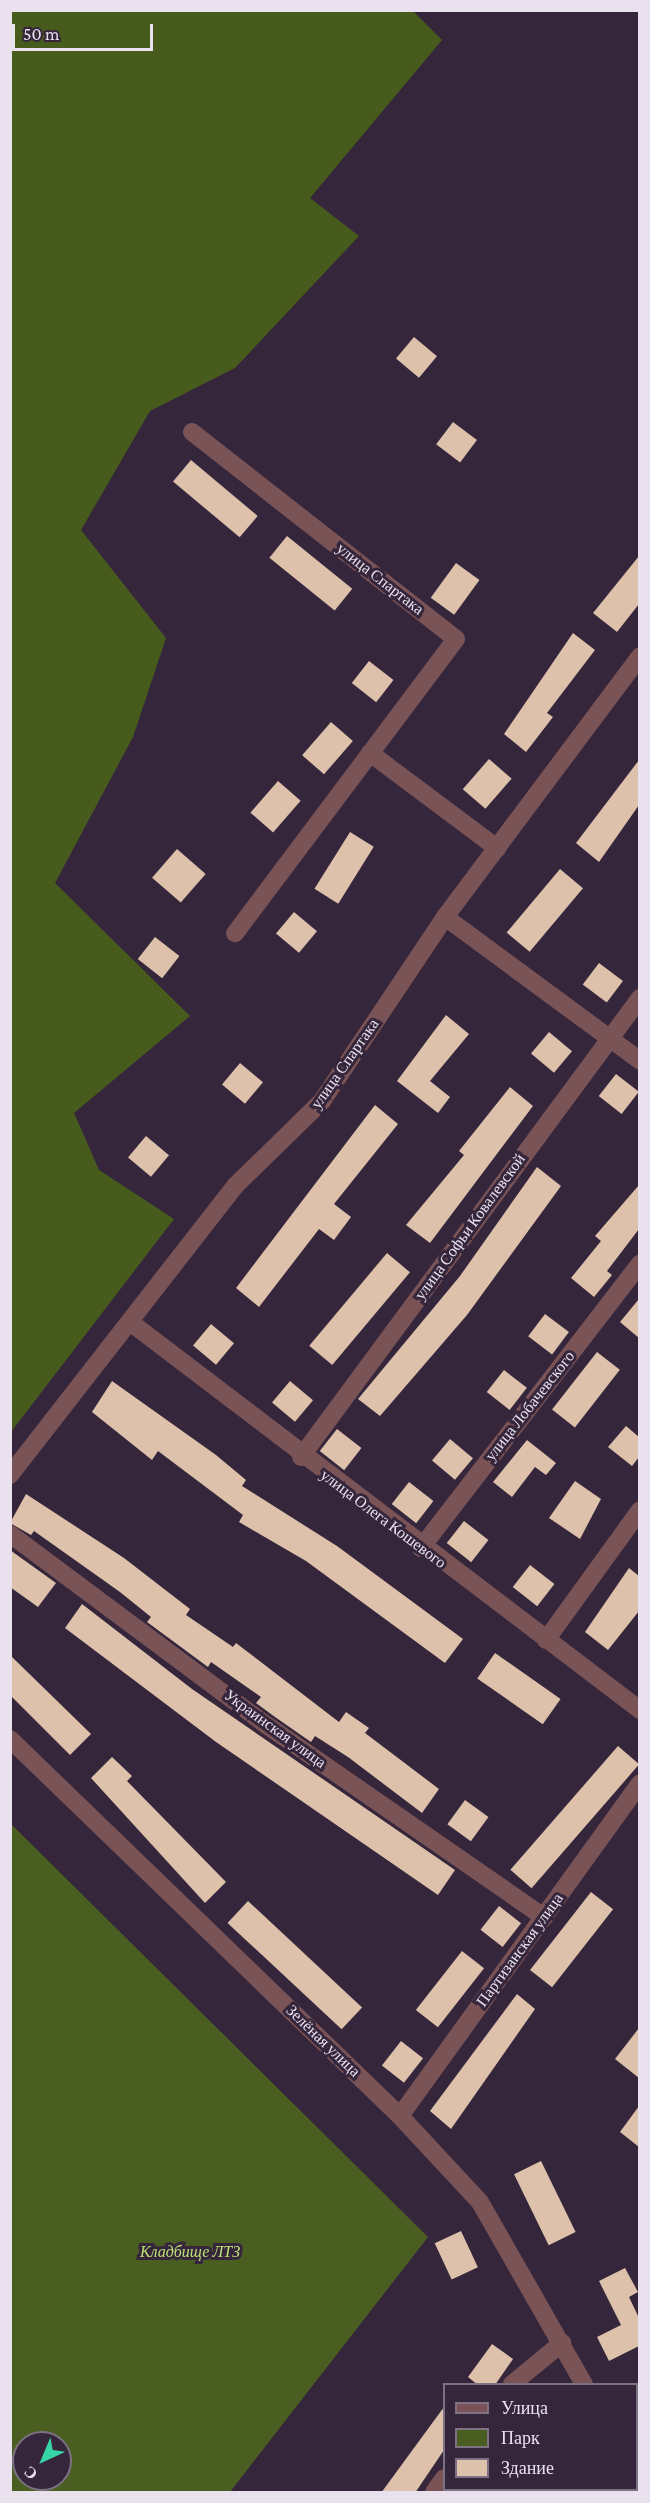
<!DOCTYPE html>
<meta charset="utf-8">
<style>
body{margin:0}
#map{position:relative;width:650px;height:2503px;overflow:hidden;background:#35263c;font-family:"Crimson Pro",serif}
div>[style]{position:absolute}
.green>*{inset:0;background:#4b5e21}
.forest>*{inset:0;background:#475b1c}
.building>*{inset:0;background:#ddc1ab;transform-origin:0 0}
.minor>*{height:18px;margin:-9px;padding:0 9px;transform-origin:9px;border-radius:9px;background:#795355}
span{translate:-50% -50%;white-space:nowrap;text-align:center;line-height:1.15;-webkit-text-stroke:6px #35263c;paint-order:stroke}
.street-label{font-size:16px;color:#eae1ef}
.park-label{font-size:16px;color:#bbe173;font-style:italic}
.frame{position:absolute;inset:0;border:12px solid #eae1ef;pointer-events:none}
.legend{position:absolute;left:443px;top:2383px;width:195px;height:108px;box-sizing:border-box;background:#35263c;border:2px solid #7d7184;margin:0;padding:8px 10px;list-style:none;font-size:18px;color:#eae1ef}
.legend li{display:flex;align-items:center;gap:12px;height:30px}
.legend b{width:30px;border:2px solid #7d7184}
.north{position:absolute;left:12px;top:2431px;width:60px;height:60px;box-sizing:border-box;background:#35263c;border:2px solid #7d7184;border-radius:50%;rotate:224deg;font-size:16px;font-weight:700;line-height:24px;text-align:center;color:#eae1ef}
.north::after{content:'';display:block;margin:auto;width:21px;height:27px;background:#37d4a6;clip-path:polygon(50% 0,100% 100%,50% 72%,0 100%)}
.scale{position:absolute;left:12px;top:24px;width:141px;height:27px;box-sizing:border-box;border:3px solid #eae1ef;border-top:0;padding-left:8px;font-size:18px;line-height:21px;white-space:nowrap;color:#eae1ef;-webkit-text-stroke:4px #35263c;paint-order:stroke}
</style>
<div id="map">
<div class="green">
<div style="clip-path:polygon(evenodd,10px 1823px,428px 2237px,230px 2492px,11px 2492px,10px 1823px,24px 2443px,60px 2443px,60px 2479px,24px 2479px,24px 2443px)"></div>
</div>
<div class="forest">
<div style="clip-path:polygon(11px 10px,413px 11px,442px 40px,310px 198px,359px 236px,235px 368px,150px 411px,81px 530px,166px 638px,133px 737px,55px 883px,190px 1016px,74px 1113px,99px 1170px,174px 1219px,11px 1432px)"></div>
</div>
<div class="building">
<div style="left:414px;top:337px;width:30px;height:28px;rotate:40deg"></div>
<div style="left:453px;top:422px;width:30px;height:28px;rotate:37deg"></div>
<div style="left:191px;top:460px;width:87px;height:28px;rotate:40deg"></div>
<div style="left:287px;top:536px;width:84px;height:28px;rotate:39deg"></div>
<div style="clip-path:polygon(639px 556px,639px 604px,617px 632px,593px 613px)"></div>
<div style="left:456px;top:563px;width:29px;height:43px;rotate:36deg"></div>
<div style="clip-path:polygon(573px 633px,595px 650px,547px 713px,553px 717px,526px 752px,504px 734px)"></div>
<div style="left:369px;top:661px;width:31px;height:28px;rotate:38deg"></div>
<div style="left:331px;top:722px;width:29px;height:44px;rotate:41deg"></div>
<div style="left:489px;top:759px;width:30px;height:40px;rotate:41deg"></div>
<div style="clip-path:polygon(639px 760px,639px 805px,599px 862px,576px 843px)"></div>
<div style="left:278px;top:781px;width:30px;height:42px;rotate:41deg"></div>
<div style="left:350px;top:832px;width:28px;height:67px;rotate:32deg"></div>
<div style="left:177px;top:849px;width:38px;height:38px;rotate:41deg"></div>
<div style="left:560px;top:869px;width:30px;height:83px;rotate:40deg"></div>
<div style="left:294px;top:912px;width:30px;height:28px;rotate:40deg"></div>
<div style="left:155px;top:937px;width:31px;height:28px;rotate:38deg"></div>
<div style="left:599px;top:963px;width:30px;height:27px;rotate:37deg"></div>
<div style="clip-path:polygon(446px 1015px,469px 1034px,430px 1081px,450px 1097px,438px 1113px,397px 1081px)"></div>
<div style="left:549px;top:1032px;width:30px;height:28px;rotate:40deg"></div>
<div style="left:240px;top:1063px;width:30px;height:28px;rotate:40deg"></div>
<div style="left:616px;top:1074px;width:29px;height:28px;rotate:38deg"></div>
<div style="clip-path:polygon(510px 1087px,533px 1106px,430px 1243px,406px 1225px,464px 1155px,459px 1151px)"></div>
<div style="clip-path:polygon(375px 1105px,398px 1124px,334px 1204px,351px 1217px,334px 1240px,319px 1229px,259px 1307px,236px 1288px)"></div>
<div style="left:146px;top:1136px;width:30px;height:28px;rotate:40deg"></div>
<div style="clip-path:polygon(537px 1167px,561px 1186px,467px 1315px,380px 1416px,358px 1399px,460px 1276px)"></div>
<div style="clip-path:polygon(639px 1185px,639px 1229px,607px 1271px,612px 1275px,594px 1297px,571px 1278px,601px 1241px,595px 1236px)"></div>
<div style="left:387px;top:1253px;width:30px;height:121px;rotate:40deg"></div>
<div style="clip-path:polygon(639px 1299px,639px 1338px,620px 1322px)"></div>
<div style="left:545px;top:1314px;width:30px;height:28px;rotate:37deg"></div>
<div style="left:211px;top:1324px;width:30px;height:28px;rotate:40deg"></div>
<div style="left:597px;top:1352px;width:29px;height:73px;rotate:38deg"></div>
<div style="left:504px;top:1370px;width:29px;height:28px;rotate:38deg"></div>
<div style="clip-path:polygon(112px 1381px,216px 1455px,246px 1480px,242px 1486px,337px 1546px,463px 1639px,445px 1663px,306px 1561px,239px 1522px,243px 1515px,158px 1451px,152px 1460px,92px 1412px)"></div>
<div style="left:290px;top:1381px;width:30px;height:28px;rotate:40deg"></div>
<div style="clip-path:polygon(626px 1426px,639px 1437px,639px 1457px,632px 1466px,608px 1447px)"></div>
<div style="left:337px;top:1429px;width:31px;height:28px;rotate:38deg"></div>
<div style="left:450px;top:1439px;width:30px;height:28px;rotate:40deg"></div>
<div style="clip-path:polygon(527px 1440px,556px 1463px,546px 1475px,535px 1467px,512px 1497px,493px 1482px)"></div>
<div style="clip-path:polygon(575px 1481px,601px 1499px,580px 1539px,549px 1518px)"></div>
<div style="left:409px;top:1482px;width:31px;height:28px;rotate:38deg"></div>
<div style="clip-path:polygon(26px 1494px,124px 1558px,190px 1609px,186px 1615px,233px 1647px,236px 1643px,339px 1722px,346px 1712px,369px 1728px,365px 1733px,439px 1789px,422px 1813px,348px 1757px,315px 1736px,311px 1742px,275px 1717px,256px 1703px,261px 1697px,211px 1662px,208px 1667px,147px 1622px,151px 1617px,120px 1592px,34px 1531px,31px 1535px,10px 1523px)"></div>
<div style="left:464px;top:1521px;width:31px;height:28px;rotate:38deg"></div>
<div style="clip-path:polygon(10px 1550px,56px 1583px,38px 1607px,10px 1587px)"></div>
<div style="left:530px;top:1565px;width:31px;height:28px;rotate:38deg"></div>
<div style="clip-path:polygon(629px 1568px,639px 1576px,639px 1611px,608px 1650px,585px 1632px)"></div>
<div style="clip-path:polygon(82px 1604px,192px 1689px,455px 1870px,438px 1895px,216px 1742px,65px 1628px)"></div>
<div style="left:495px;top:1653px;width:80px;height:31px;rotate:35deg"></div>
<div style="clip-path:polygon(10px 1655px,91px 1734px,70px 1755px,10px 1695px)"></div>
<div style="left:618px;top:1746px;width:28px;height:164px;rotate:41deg"></div>
<div style="clip-path:polygon(112px 1757px,132px 1776px,127px 1781px,226px 1882px,205px 1903px,91px 1778px)"></div>
<div style="left:465px;top:1800px;width:29px;height:30px;rotate:36deg"></div>
<div style="left:591px;top:1892px;width:28px;height:99px;rotate:38deg"></div>
<div style="left:248px;top:1901px;width:156px;height:30px;rotate:43deg"></div>
<div style="left:499px;top:1906px;width:28px;height:30px;rotate:38deg"></div>
<div style="left:462px;top:1951px;width:28px;height:75px;rotate:38deg"></div>
<div style="clip-path:polygon(517px 1994px,535px 2009px,451px 2129px,430px 2111px)"></div>
<div style="clip-path:polygon(639px 2028px,639px 2078px,615px 2059px)"></div>
<div style="left:401px;top:2041px;width:28px;height:31px;rotate:38deg"></div>
<div style="clip-path:polygon(639px 2106px,639px 2147px,620px 2132px)"></div>
<div style="left:541px;top:2161px;width:79px;height:30px;rotate:64deg"></div>
<div style="left:461px;top:2231px;width:40px;height:29px;rotate:65deg"></div>
<div style="clip-path:polygon(625px 2268px,638px 2292px,629px 2297px,639px 2318px,639px 2346px,609px 2361px,597px 2337px,621px 2325px,599px 2281px)"></div>
<div style="clip-path:polygon(492px 2344px,513px 2359px,495px 2385px,478px 2385px,468px 2377px)"></div>
<div style="clip-path:polygon(444px 2407px,444px 2450px,415px 2493px,381px 2493px)"></div>
</div>
<div class="minor">
<div style="left:192px;top:432px;width:335px;rotate:38.1deg"></div>
<div style="left:456px;top:639px;width:368px;rotate:126.9deg"></div>
<div style="left:370px;top:753px;width:159px;rotate:36.8deg"></div>
<div style="left:445px;top:917px;width:242px;rotate:36.4deg"></div>
<div style="left:130px;top:1322px;width:641px;rotate:37.26deg"></div>
<div style="left:301px;top:1457px;width:571px;rotate:-53.55deg"></div>
<div style="left:10px;top:1475px;width:366px;rotate:-52.1deg"></div>
<div style="left:235px;top:1186px;width:122px;rotate:-44.3deg"></div>
<div style="left:322px;top:1101px;width:221px;rotate:-56.2deg"></div>
<div style="left:445px;top:917px;width:326px;rotate:-53.2deg"></div>
<div style="left:10px;top:1534px;width:322px;rotate:36.7deg"></div>
<div style="left:268px;top:1726px;width:336px;rotate:34.7deg"></div>
<div style="left:421px;top:1548px;width:359px;rotate:-52.4deg"></div>
<div style="left:546px;top:1640px;width:160px;rotate:-54.1deg"></div>
<div style="left:10px;top:1739px;width:542px;rotate:44.03deg"></div>
<div style="left:400px;top:2116px;width:117px;rotate:47.1deg"></div>
<div style="left:480px;top:2202px;width:210px;rotate:60.3deg"></div>
<div style="left:400px;top:2116px;width:410px;rotate:-54.2deg"></div>
<div style="left:512px;top:2384px;width:65px;rotate:-39.4deg"></div>
<div style="left:636px;top:2482px;width:7px;rotate:56deg"></div>
<div style="left:434px;top:2492px;width:17px;rotate:-54deg"></div>
</div>
<div class="street-label">
<span style="left:380px;top:579px;rotate:38deg">улица Спартака</span>
<span style="left:345px;top:1064px;rotate:-55deg">улица Спартака</span>
<span style="left:470px;top:1227px;rotate:-54deg">улица Софьи Ковалевской</span>
<span style="left:530px;top:1406px;rotate:-52deg">улица Лобачевского</span>
<span style="left:383px;top:1519px;rotate:37deg">улица Олега Кошевого</span>
<span style="left:275px;top:1729px;rotate:36deg">Украинская улица</span>
<span style="left:520px;top:1950px;rotate:-54deg">Партизанская улица</span>
<span style="left:323px;top:2041px;rotate:44deg">Зелёная улица</span>
</div>
<div class="park-label">
<span style="left:190px;top:2252px">Кладбище ЛТЗ</span>
</div>
<div class="frame"></div>
<ul class="legend">
<li><b style="height:8px;background:#795355"></b>Улица</li>
<li><b style="height:16px;background:#4b5e21"></b>Парк</li>
<li><b style="height:16px;background:#ddc1ab"></b>Здание</li>
</ul>
<div class="north">С</div>
<div class="scale">50 m</div>
</div>
